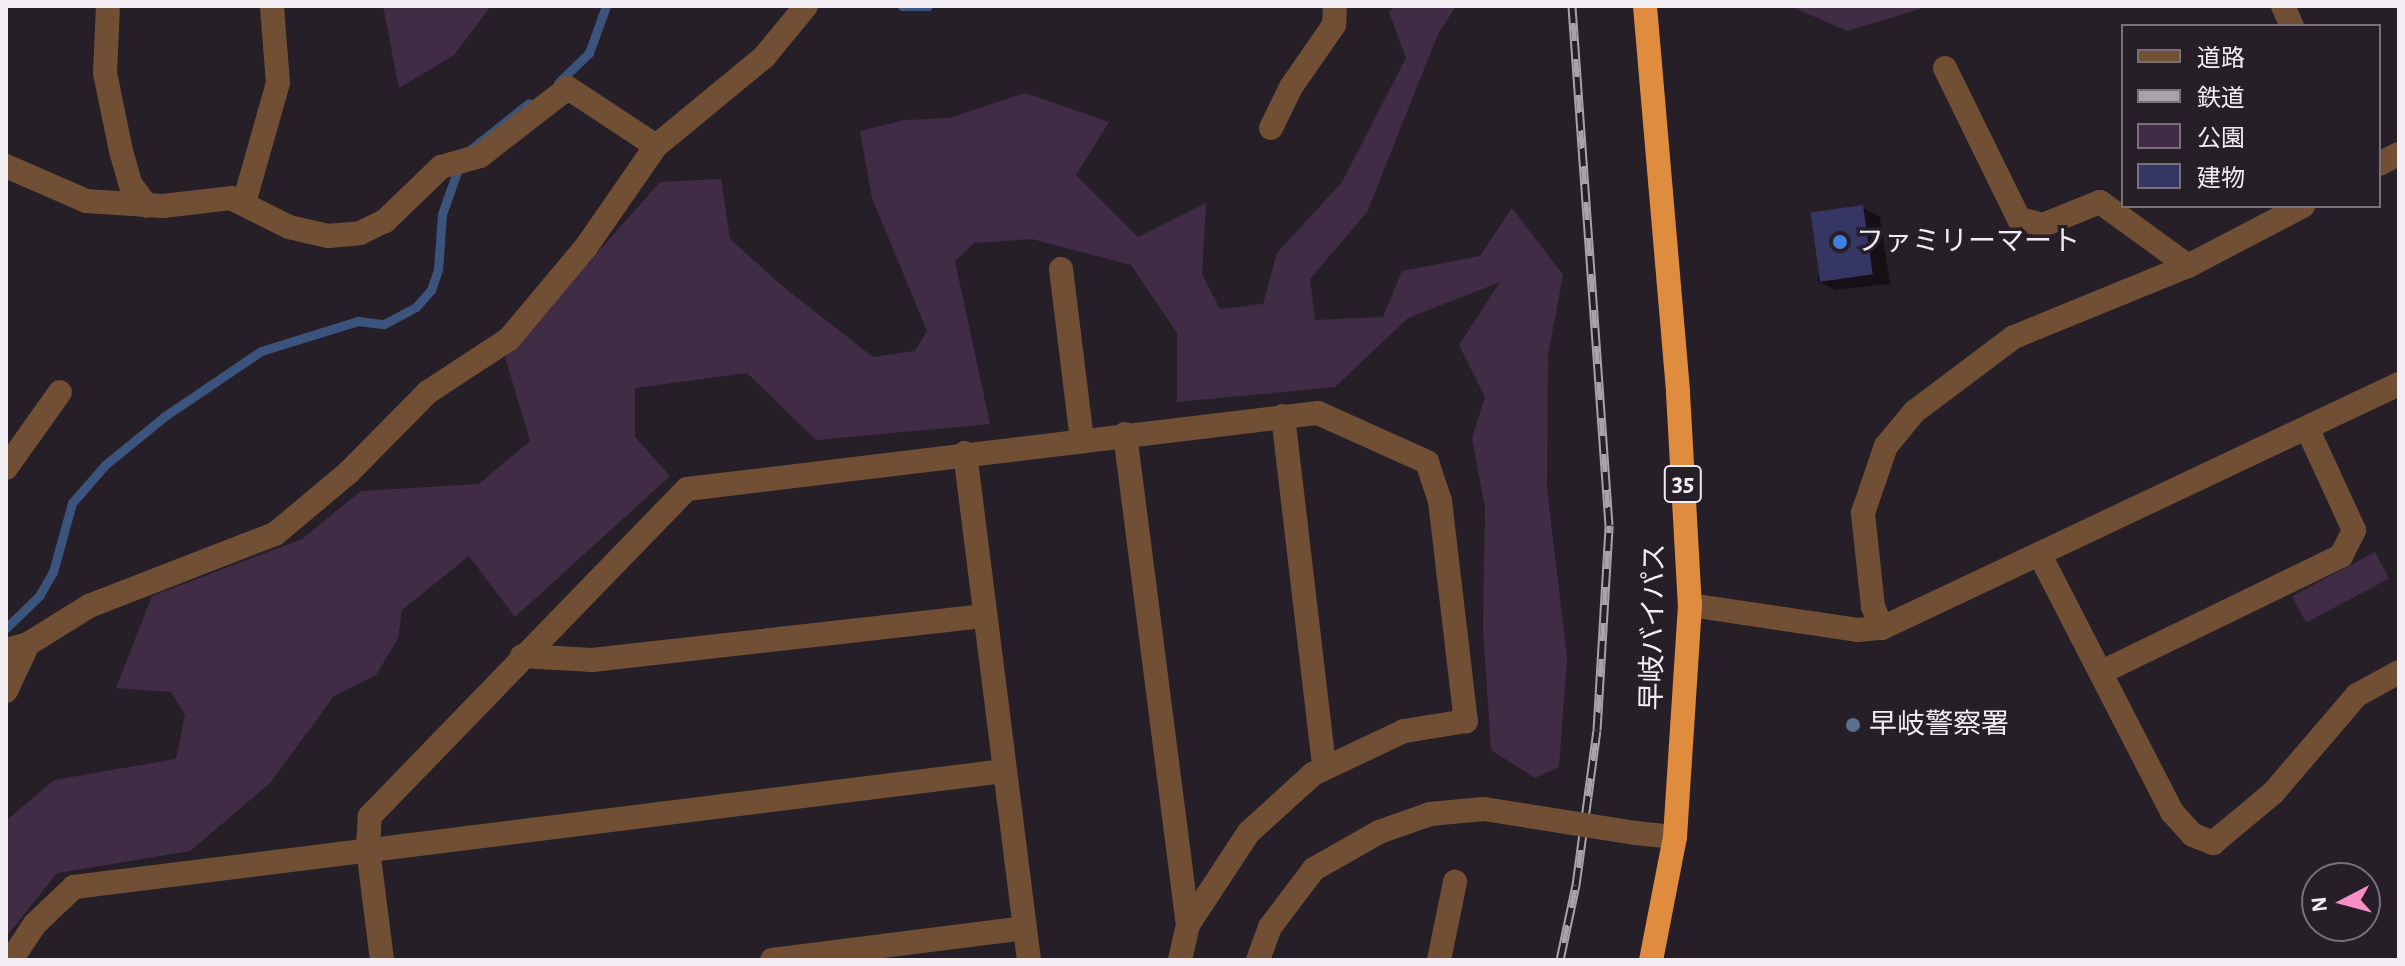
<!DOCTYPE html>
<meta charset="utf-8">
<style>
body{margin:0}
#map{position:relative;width:2405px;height:966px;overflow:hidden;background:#271f28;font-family:"Alegreya Sans","Noto Sans JP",sans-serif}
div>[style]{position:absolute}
.green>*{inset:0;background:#412c46;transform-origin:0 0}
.shadow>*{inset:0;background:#0007}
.stream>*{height:9px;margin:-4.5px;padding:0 4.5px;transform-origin:4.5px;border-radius:4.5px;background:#3b547e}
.building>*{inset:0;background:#353663;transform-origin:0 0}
.minor>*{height:24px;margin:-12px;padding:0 12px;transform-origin:12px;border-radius:12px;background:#714f34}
.highway>*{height:24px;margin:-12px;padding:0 12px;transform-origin:12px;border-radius:12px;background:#e08c3f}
.rail>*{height:9px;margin-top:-4.5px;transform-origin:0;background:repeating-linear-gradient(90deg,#271f28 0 18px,#a8a2a9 0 36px);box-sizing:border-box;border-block:2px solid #a8a2a9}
.minor-bridge>*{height:24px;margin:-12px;padding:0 12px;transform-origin:12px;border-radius:12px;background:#714f34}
.dots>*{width:22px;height:22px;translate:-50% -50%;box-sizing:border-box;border:4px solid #271f28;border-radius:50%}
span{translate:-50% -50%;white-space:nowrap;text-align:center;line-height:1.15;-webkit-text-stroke:7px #271f28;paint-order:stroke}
.shield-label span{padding:2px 6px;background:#271f28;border:2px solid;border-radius:6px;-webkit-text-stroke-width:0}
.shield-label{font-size:26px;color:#f2ecf3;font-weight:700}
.poi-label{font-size:28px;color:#f2ecf3}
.left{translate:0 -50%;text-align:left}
.street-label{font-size:28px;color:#f2ecf3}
.frame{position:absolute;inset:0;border:8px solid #f2ecf3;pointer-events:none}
.legend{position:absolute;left:2121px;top:24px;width:260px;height:184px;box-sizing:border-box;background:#271f28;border:2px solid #787179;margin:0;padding:10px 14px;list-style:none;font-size:24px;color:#f2ecf3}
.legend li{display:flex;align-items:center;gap:16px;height:40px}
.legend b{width:40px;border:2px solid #787179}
.north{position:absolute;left:2301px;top:862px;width:80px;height:80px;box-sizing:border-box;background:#271f28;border:2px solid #787179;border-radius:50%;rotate:264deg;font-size:22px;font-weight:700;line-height:32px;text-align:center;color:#f2ecf3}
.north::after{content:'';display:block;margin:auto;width:28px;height:36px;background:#fa8fc7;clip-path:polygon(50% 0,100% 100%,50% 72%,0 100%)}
</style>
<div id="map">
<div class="green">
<div style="clip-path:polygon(383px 6px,491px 6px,454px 55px,399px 88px)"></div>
<div style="clip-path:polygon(1395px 6px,1456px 6px,1438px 34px,1367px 212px,1310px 279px,1315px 320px,1383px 317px,1402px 271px,1480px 256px,1512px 208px,1563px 275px,1548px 355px,1547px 488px,1567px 658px,1559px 767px,1535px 778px,1491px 750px,1483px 627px,1485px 508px,1472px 438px,1485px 397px,1459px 345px,1500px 282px,1408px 318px,1335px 387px,1177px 402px,1177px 333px,1131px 265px,1032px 239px,974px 243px,955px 261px,990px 424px,816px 440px,747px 373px,635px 388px,635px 437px,670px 476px,515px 617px,469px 556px,402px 610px,398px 638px,376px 675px,334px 696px,270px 783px,190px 851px,57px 873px,6px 937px,6px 821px,54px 780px,176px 759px,185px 715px,171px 692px,116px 688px,152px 596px,302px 539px,361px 491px,479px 484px,530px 441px,505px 357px,660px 182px,721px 179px,730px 239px,787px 290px,873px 357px,915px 351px,927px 331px,872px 198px,860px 131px,905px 120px,950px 118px,1025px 93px,1109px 122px,1076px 175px,1138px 237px,1206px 203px,1202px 274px,1220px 309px,1263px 304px,1277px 253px,1342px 182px,1406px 58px,1389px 12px)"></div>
<div style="clip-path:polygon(1790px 6px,1930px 6px,1847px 31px)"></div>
<div style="left:2375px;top:552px;width:30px;height:94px;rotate:62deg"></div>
</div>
<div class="shadow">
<div style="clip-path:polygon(1862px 207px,1880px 217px,1890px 284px,1835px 290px,1817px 280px)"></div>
</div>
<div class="stream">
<div style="left:902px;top:6px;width:26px"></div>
<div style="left:558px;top:83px;width:43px;rotate:-44.1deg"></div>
<div style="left:589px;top:53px;width:50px;rotate:-70.1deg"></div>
<div style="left:466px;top:153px;width:80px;rotate:-38.4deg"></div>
<div style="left:6px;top:628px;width:46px;rotate:-44.1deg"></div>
<div style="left:39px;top:596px;width:28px;rotate:-60deg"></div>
<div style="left:53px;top:572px;width:72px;rotate:-74.6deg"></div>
<div style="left:72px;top:503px;width:50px;rotate:-49deg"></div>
<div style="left:105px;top:465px;width:77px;rotate:-39.2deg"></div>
<div style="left:165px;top:416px;width:116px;rotate:-34.1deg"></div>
<div style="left:261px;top:351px;width:102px;rotate:-17.2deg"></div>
<div style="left:358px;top:321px;width:26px;rotate:7deg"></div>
<div style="left:384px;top:324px;width:36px;rotate:-28deg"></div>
<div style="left:416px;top:307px;width:23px;rotate:-49deg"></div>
<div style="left:431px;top:290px;width:21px;rotate:-71deg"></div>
<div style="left:438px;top:270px;width:56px;rotate:-85.9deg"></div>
<div style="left:442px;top:214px;width:51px;rotate:-70.5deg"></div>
</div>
<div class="building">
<div style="left:1863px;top:205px;width:70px;height:53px;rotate:82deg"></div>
</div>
<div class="minor">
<div style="left:108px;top:6px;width:67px;rotate:92.6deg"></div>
<div style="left:105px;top:73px;width:80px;rotate:78.4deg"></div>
<div style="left:121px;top:151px;width:35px;rotate:74deg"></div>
<div style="left:131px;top:185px;width:26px;rotate:53deg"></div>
<div style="left:2283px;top:6px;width:22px;rotate:66deg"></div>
<div style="left:1945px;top:68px;width:168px;rotate:63.9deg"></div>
<div style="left:2019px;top:219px;width:25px;rotate:14deg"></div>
<div style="left:2043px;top:225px;width:61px;rotate:-22deg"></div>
<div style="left:2100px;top:202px;width:109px;rotate:36deg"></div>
<div style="left:1271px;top:128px;width:46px;rotate:-64deg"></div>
<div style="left:1291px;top:87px;width:75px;rotate:-55.3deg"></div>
<div style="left:1334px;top:25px;width:19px;rotate:-87deg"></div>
<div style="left:2379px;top:164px;width:22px;rotate:-27deg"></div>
<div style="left:6px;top:166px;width:87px;rotate:23.6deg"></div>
<div style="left:86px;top:201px;width:77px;rotate:3.7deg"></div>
<div style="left:163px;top:206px;width:68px;rotate:-6.7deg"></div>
<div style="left:231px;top:198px;width:65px;rotate:26.6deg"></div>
<div style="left:289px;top:227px;width:40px;rotate:13deg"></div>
<div style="left:328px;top:236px;width:32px;rotate:-5deg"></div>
<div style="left:360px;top:233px;width:28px;rotate:-26deg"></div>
<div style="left:385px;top:221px;width:78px;rotate:-44deg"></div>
<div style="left:441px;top:167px;width:41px;rotate:-15.8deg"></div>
<div style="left:480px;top:156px;width:111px;rotate:-37.7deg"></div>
<div style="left:568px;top:88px;width:105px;rotate:33.4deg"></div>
<div style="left:244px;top:203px;width:125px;rotate:-74.2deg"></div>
<div style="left:278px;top:83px;width:77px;rotate:-94.5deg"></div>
<div style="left:1061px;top:269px;width:171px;rotate:83deg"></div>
<div style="left:1283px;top:416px;width:353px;rotate:83.3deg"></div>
<div style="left:1125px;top:434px;width:495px;rotate:82.7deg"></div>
<div style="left:1188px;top:925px;width:36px;rotate:103deg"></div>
<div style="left:965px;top:453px;width:511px;rotate:82.81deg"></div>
<div style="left:6px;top:468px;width:93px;rotate:-54.6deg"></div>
<div style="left:2041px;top:557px;width:287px;rotate:62.8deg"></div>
<div style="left:2172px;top:812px;width:31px;rotate:48deg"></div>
<div style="left:2193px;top:835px;width:22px;rotate:22deg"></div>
<div style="left:2213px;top:843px;width:78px;rotate:-39.8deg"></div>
<div style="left:2273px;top:793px;width:129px;rotate:-49.4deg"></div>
<div style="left:2357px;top:695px;width:48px;rotate:-28.7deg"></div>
<div style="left:1690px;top:605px;width:169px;rotate:8.5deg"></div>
<div style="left:1857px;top:630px;width:25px;rotate:-5deg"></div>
<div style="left:1882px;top:628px;width:572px;rotate:-25.27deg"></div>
<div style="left:1882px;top:628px;width:23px;rotate:-113deg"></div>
<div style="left:1873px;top:607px;width:95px;rotate:-96.1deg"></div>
<div style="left:1863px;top:513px;width:71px;rotate:-71.1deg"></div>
<div style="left:1886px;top:446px;width:44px;rotate:-50.5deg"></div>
<div style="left:1914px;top:412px;width:125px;rotate:-36.9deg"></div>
<div style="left:2014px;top:337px;width:188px;rotate:-22.2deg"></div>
<div style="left:2188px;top:266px;width:130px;rotate:-27.6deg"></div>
<div style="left:6px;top:650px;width:23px;rotate:-15deg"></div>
<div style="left:28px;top:644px;width:72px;rotate:-31.9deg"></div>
<div style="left:89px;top:606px;width:199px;rotate:-21.2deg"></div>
<div style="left:275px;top:534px;width:95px;rotate:-39.9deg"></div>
<div style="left:348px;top:473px;width:114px;rotate:-45.4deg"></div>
<div style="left:428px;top:392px;width:97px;rotate:-33.2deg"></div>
<div style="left:509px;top:339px;width:120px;rotate:-50.1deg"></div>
<div style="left:586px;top:247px;width:123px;rotate:-55.3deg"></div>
<div style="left:656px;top:146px;width:140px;rotate:-39.5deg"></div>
<div style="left:764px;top:57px;width:66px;rotate:-50.5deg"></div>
<div style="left:522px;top:656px;width:70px;rotate:3.3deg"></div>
<div style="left:592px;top:660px;width:393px;rotate:-6.4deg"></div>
<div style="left:2102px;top:672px;width:266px;rotate:-25.9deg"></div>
<div style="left:2341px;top:556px;width:29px;rotate:-63deg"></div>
<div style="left:2354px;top:530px;width:112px;rotate:-114.7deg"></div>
<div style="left:6px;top:691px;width:52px;rotate:-64.9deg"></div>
<div style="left:1636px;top:833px;width:39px;rotate:6deg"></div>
<div style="left:11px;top:960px;width:43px;rotate:-56.3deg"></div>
<div style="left:35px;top:924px;width:54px;rotate:-43.5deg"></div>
<div style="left:74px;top:887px;width:937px;rotate:-7.11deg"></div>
<div style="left:382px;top:960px;width:112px;rotate:-97.2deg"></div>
<div style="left:368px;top:849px;width:33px;rotate:-87deg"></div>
<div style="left:370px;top:816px;width:455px;rotate:-45.9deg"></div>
<div style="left:687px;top:489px;width:636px;rotate:-6.87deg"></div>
<div style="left:1318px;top:413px;width:120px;rotate:24.2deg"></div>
<div style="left:1427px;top:462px;width:41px;rotate:71.6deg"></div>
<div style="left:1440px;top:501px;width:222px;rotate:83.3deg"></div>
<div style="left:1466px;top:721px;width:63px;rotate:170.8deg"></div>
<div style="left:1404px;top:731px;width:101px;rotate:154.7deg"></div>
<div style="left:1313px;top:774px;width:86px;rotate:137.8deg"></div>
<div style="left:1249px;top:832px;width:111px;rotate:123.3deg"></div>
<div style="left:772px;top:960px;width:254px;rotate:-7.2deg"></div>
<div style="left:1258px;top:960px;width:35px;rotate:-70deg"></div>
<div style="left:1270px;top:927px;width:73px;rotate:-52.8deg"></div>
<div style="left:1314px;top:869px;width:75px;rotate:-29.6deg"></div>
<div style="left:1379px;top:832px;width:54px;rotate:-19.4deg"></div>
<div style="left:1430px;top:814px;width:54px;rotate:-5.3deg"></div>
<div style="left:1439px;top:960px;width:80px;rotate:-78.4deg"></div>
</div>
<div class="highway">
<div style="left:1645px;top:6px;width:388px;rotate:85.1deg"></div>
<div style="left:1678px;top:393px;width:212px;rotate:86.8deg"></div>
<div style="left:1690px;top:605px;width:232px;rotate:93.7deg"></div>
<div style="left:1675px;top:837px;width:125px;rotate:101deg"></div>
</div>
<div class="rail">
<div style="left:1560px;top:960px;width:77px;rotate:-78deg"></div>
<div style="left:1576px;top:885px;width:156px;rotate:-82.3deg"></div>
<div style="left:1597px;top:730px;width:205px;rotate:-86.6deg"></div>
<div style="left:1609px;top:525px;width:520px;rotate:-94.08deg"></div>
</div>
<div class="minor-bridge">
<div style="left:1484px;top:809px;width:154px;rotate:9deg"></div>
</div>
<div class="dots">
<div style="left:1840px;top:242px;background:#3f7fe0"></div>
<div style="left:1853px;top:725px;background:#5c6f8a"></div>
</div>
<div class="shield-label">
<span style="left:1683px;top:484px">35</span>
</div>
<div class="poi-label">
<span class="left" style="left:1856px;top:242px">ファミリーマート</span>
<span class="left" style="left:1869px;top:725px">早岐警察署</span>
</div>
<div class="street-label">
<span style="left:1654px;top:627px;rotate:-89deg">早岐バイパス</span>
</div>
<div class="frame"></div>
<ul class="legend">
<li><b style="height:10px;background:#714f34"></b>道路</li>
<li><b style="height:10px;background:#a8a2a9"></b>鉄道</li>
<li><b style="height:22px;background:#412c46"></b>公園</li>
<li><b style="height:22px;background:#353663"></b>建物</li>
</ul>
<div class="north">N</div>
</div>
